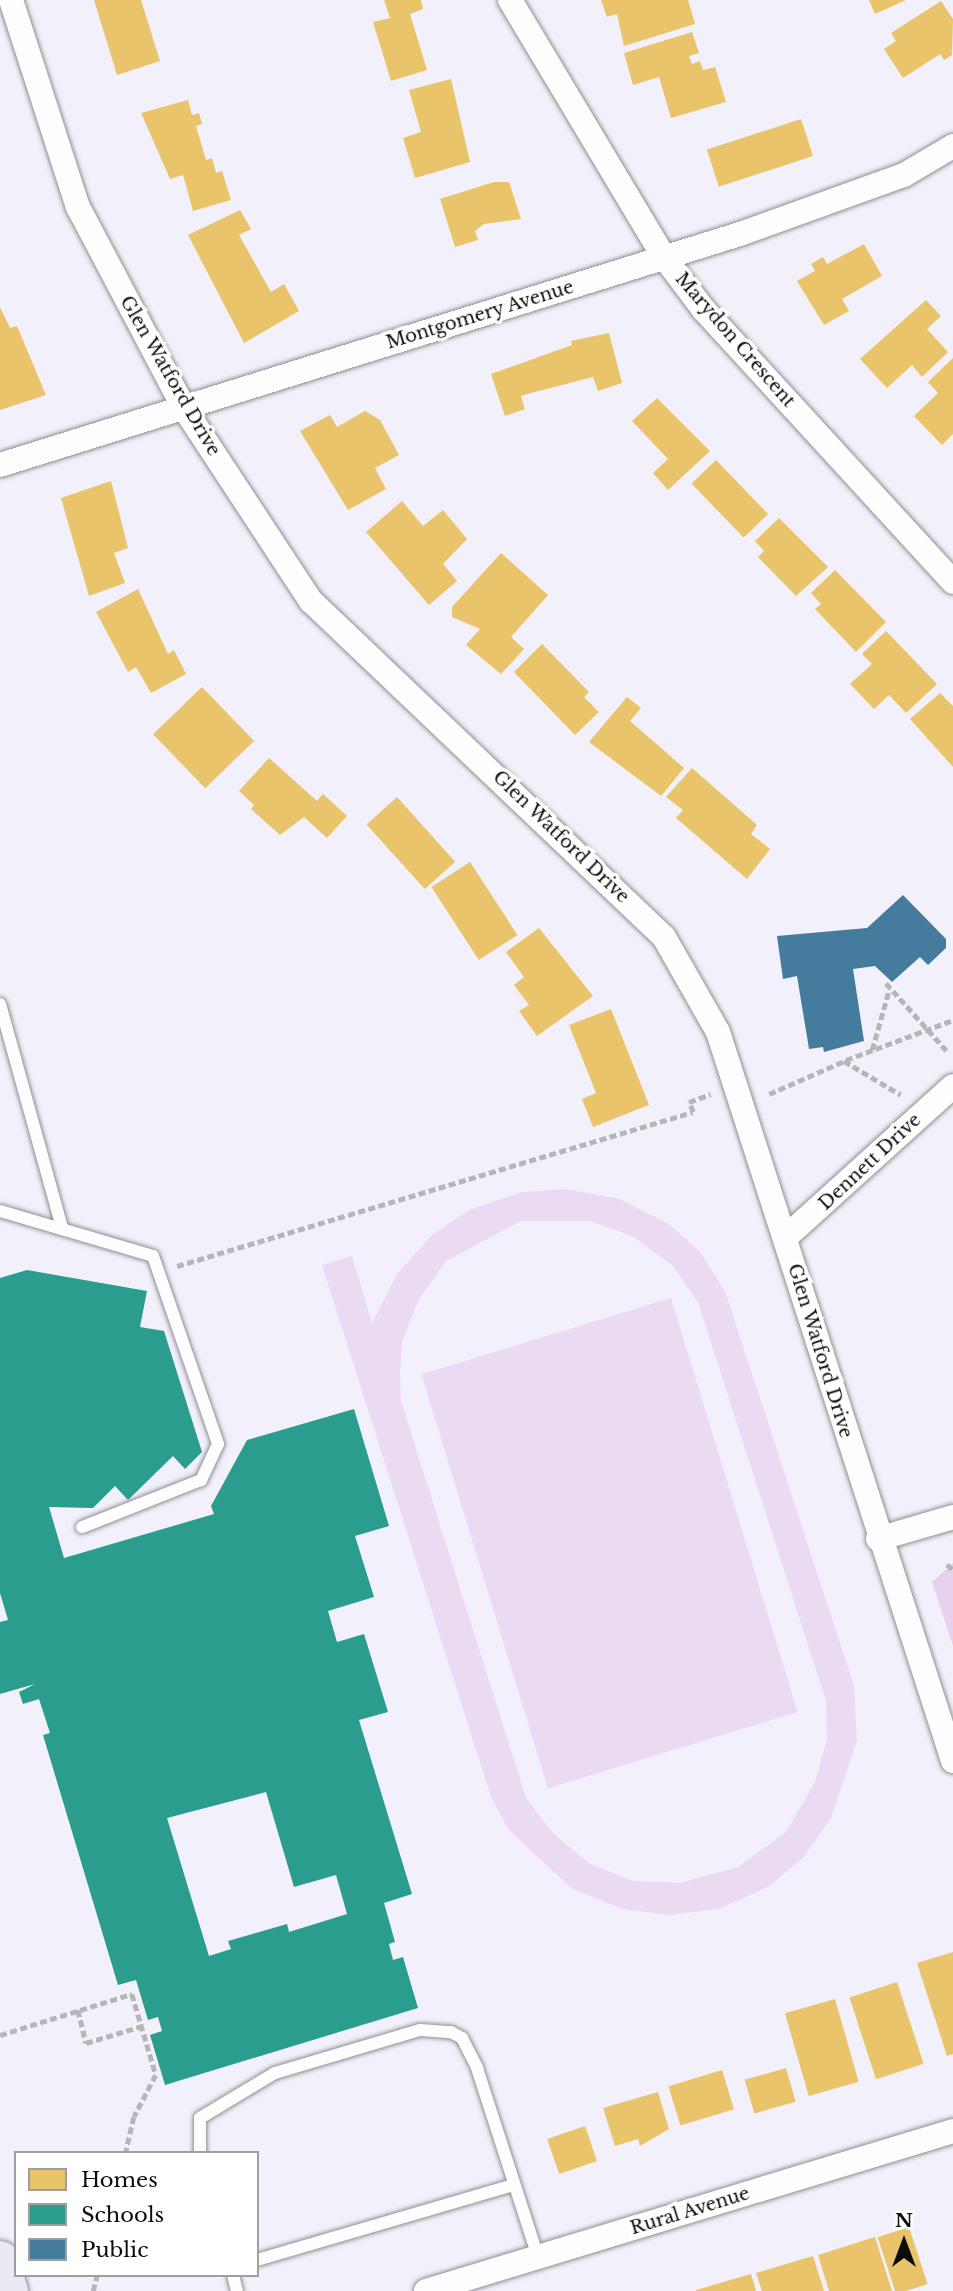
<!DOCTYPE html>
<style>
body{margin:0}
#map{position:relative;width:953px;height:2291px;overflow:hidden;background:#f2f0fa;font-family:"Libre Baskerville",serif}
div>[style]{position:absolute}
.green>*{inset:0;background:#e8d1ee}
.pitch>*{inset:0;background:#eadbf3;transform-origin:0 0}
.homes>*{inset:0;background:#e9c46a;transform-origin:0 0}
.schools>*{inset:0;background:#2a9d8f}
.public>*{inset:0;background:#457b9d}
.path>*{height:4.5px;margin-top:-2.25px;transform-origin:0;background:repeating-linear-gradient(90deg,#b6b5b7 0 7px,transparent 0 10.5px)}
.roads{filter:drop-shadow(0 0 2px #908f93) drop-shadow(0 0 2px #908f93)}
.lane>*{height:12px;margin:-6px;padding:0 6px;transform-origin:6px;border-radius:6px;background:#fdfdfe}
.street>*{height:24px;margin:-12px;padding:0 12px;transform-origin:12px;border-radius:12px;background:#fdfdfe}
.secondary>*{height:35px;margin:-17.5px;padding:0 17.5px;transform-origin:17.5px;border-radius:17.5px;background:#ece8f4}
span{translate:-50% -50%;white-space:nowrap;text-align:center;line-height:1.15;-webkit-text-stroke:7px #fff;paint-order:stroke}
.street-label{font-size:18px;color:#0c0c0c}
.legend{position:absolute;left:14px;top:2151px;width:245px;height:126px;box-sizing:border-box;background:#fff;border:2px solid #9e9e9e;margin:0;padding:9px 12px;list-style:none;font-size:21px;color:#0c0c0c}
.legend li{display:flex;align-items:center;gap:14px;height:35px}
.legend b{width:35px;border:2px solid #9e9e9e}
.north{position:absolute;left:869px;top:2207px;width:70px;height:70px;-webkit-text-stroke:5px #fff;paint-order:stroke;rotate:0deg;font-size:19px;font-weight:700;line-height:28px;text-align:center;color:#0c0c0c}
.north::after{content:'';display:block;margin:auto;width:24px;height:32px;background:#0c0c0c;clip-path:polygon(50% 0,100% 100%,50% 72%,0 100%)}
</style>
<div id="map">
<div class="green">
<div style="clip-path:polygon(953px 1563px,953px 1646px,932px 1582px)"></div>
</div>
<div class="pitch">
<div style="clip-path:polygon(evenodd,566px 1189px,620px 1199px,669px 1224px,700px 1252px,725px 1291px,854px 1686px,857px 1741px,831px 1818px,803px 1858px,768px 1887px,718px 1909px,670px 1915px,622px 1909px,571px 1888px,508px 1829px,491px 1797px,322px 1265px,352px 1256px,372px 1323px,397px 1274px,432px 1235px,469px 1210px,522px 1192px,566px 1189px,521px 1221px,590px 1221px,632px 1236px,672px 1265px,698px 1302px,826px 1701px,827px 1739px,815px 1782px,786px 1832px,738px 1867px,680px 1883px,633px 1881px,590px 1864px,553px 1833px,526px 1798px,401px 1401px,400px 1376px,402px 1342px,419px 1299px,446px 1261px,521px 1221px)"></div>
<div style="left:671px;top:1298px;width:433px;height:261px;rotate:73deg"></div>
</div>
<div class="homes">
<div style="clip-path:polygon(94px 0,141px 0,160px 61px,117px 75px)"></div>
<div style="clip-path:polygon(384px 0,421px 0,423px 9px,410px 14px,427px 70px,391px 81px,373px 22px,390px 18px)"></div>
<div style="clip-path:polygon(601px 0,688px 0,695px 24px,624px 46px,617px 14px,607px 17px)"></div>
<div style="clip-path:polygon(869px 0,906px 0,875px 14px)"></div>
<div style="clip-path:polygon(941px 1px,953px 19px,952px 55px,944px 60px,940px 54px,903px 78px,884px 49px,896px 41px,891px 33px)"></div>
<div style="clip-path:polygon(692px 32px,699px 53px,689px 56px,692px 64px,700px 61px,703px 70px,715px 67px,726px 102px,671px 118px,659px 77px,633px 85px,624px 53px)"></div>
<div style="clip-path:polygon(451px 79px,470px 162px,415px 178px,403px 138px,421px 132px,409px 90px)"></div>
<div style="clip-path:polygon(188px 100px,192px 115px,199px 113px,202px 124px,196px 126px,206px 160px,212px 158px,216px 173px,222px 171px,231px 200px,193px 211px,183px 175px,170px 179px,141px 113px)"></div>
<div style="left:801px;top:119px;width:39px;height:99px;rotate:72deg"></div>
<div style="clip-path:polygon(494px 182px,509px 182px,521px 219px,484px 224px,475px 231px,478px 240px,455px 247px,440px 199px)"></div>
<div style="clip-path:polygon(240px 210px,251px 229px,239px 235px,271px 292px,284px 284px,299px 311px,244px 343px,188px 235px)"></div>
<div style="clip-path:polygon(864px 244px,882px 276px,842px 299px,849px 311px,824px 325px,797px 281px,815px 271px,811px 264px,823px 257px,827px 264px)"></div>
<div style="clip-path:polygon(926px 300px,941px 316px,927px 329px,948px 352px,922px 377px,912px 365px,887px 388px,860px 359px)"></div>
<div style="clip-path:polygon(0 307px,10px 328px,17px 326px,46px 395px,0 410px)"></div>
<div style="clip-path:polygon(609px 333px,622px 383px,598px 391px,593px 377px,531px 393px,521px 396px,525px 409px,505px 416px,491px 374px,572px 345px,571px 341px)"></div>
<div style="clip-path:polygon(953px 358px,953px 434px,942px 445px,914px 416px,938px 393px,928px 382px)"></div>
<div style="clip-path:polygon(657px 398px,710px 451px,668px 490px,653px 473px,668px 459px,632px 421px)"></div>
<div style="clip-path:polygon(365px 411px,380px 420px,399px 455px,375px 468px,386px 489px,348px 510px,300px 431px,330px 415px,337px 427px)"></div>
<div style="left:716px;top:460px;width:75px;height:34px;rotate:46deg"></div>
<div style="clip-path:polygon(111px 481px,128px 548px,114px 553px,125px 583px,89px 596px,61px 498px)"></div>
<div style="clip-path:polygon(402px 501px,423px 526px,443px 510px,467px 539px,443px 564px,457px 581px,429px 605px,366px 532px)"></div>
<div style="clip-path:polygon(779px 518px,828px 567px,796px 596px,758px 557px,764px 551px,755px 541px)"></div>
<div style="clip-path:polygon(501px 553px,548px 595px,511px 637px,524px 649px,501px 674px,466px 645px,480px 629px,452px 617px,452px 607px)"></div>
<div style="clip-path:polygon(835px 570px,886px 622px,856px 652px,815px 609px,821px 604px,811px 593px)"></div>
<div style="clip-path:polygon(138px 589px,168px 654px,174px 650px,186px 674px,151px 693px,136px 667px,128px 672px,96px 612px)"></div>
<div style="clip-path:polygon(886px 631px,937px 684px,906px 713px,889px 695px,874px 709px,850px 684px,872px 664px,862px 654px)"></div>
<div style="clip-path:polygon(542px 644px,589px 692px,584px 697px,599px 712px,575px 735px,514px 672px)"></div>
<div style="left:202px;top:687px;width:75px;height:68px;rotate:46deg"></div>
<div style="clip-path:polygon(940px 693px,953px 706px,953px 767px,910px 719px)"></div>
<div style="clip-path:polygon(627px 697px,641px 708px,630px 721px,684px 768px,661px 796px,589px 742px)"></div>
<div style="clip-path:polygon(269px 758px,317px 801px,323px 794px,347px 816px,327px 838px,304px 817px,280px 835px,251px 809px,254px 805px,239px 791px)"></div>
<div style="clip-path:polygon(692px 768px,757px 825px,751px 834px,770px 849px,747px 879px,676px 818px,683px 810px,666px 797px)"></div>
<div style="left:397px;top:797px;width:87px;height:41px;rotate:48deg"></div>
<div style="left:470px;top:862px;width:87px;height:46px;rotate:57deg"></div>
<div style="clip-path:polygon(539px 928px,593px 996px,537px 1036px,519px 1011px,529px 1005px,514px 985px,524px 977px,506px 952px)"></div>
<div style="clip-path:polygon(611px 1009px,649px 1105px,593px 1127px,582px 1099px,596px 1093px,569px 1025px)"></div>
<div style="clip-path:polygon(953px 1952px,953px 2054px,947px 2056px,917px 1963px)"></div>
<div style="left:897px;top:1982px;width:86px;height:50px;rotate:72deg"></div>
<div style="left:835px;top:1999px;width:86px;height:52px;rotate:74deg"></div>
<div style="left:786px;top:2068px;width:35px;height:43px;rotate:74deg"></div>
<div style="left:722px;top:2070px;width:41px;height:56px;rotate:73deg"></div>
<div style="clip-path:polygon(658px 2092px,669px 2129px,640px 2146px,638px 2139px,615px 2146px,603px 2108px)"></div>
<div style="left:585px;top:2126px;width:37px;height:40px;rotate:71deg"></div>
<div style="left:909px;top:2227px;width:60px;height:33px;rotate:72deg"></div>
<div style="clip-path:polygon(875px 2237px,892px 2291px,829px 2291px,818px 2255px)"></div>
<div style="clip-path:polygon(813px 2256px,824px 2291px,762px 2291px,756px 2273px)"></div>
<div style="clip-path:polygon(751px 2274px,756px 2291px,696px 2291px,696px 2290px)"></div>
</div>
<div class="schools">
<div style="clip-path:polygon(evenodd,27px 1270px,147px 1291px,140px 1327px,164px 1331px,202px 1452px,185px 1469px,173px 1456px,128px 1500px,115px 1486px,93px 1508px,49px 1507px,64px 1558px,214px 1514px,211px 1506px,247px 1440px,354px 1409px,389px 1526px,355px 1536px,374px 1597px,328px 1611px,337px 1642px,364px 1634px,388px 1712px,359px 1720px,412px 1894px,384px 1903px,395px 1942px,389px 1944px,393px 1960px,403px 1957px,418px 2008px,165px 2085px,150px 2035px,162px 2031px,158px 2017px,148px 2020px,136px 1980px,118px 1985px,43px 1735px,50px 1733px,39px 1699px,23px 1704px,19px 1692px,35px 1684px,0 1694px,0 1622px,8px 1620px,0 1593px,0 1278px,27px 1270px,266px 1792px,294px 1887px,336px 1875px,347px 1914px,289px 1932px,287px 1924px,228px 1941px,231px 1949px,209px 1956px,167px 1818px,266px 1792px)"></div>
</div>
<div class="public">
<div style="clip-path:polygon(903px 895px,946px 939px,946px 948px,928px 965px,920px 957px,892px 982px,875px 966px,853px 969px,864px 1041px,824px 1052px,823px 1047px,809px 1049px,797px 976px,783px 979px,777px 936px,867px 928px)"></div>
</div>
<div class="path">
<div style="left:886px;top:983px;width:91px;rotate:48.1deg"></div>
<div style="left:872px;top:1050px;width:62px;rotate:-74.2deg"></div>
<div style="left:846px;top:1060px;width:114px;rotate:-20.5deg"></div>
<div style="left:769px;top:1094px;width:82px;rotate:-23.7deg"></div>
<div style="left:844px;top:1061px;width:66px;rotate:30.8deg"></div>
<div style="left:177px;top:1266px;width:538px;rotate:-16.62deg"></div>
<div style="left:693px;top:1112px;width:11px;rotate:-112deg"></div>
<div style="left:689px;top:1102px;width:23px;rotate:-20deg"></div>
<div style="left:947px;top:1564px;width:8px;rotate:45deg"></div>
<div style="left:78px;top:2010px;width:34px;rotate:76deg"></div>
<div style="left:86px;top:2043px;width:59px;rotate:-16.9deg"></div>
<div style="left:0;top:2035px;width:138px;rotate:-17.3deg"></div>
<div style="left:132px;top:1994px;width:84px;rotate:73.5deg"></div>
<div style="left:156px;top:2075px;width:47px;rotate:117.6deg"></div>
<div style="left:134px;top:2117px;width:37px;rotate:103deg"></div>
<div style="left:93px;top:2291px;width:16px;rotate:-76deg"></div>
</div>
<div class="roads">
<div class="lane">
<div style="left:0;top:1004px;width:232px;rotate:74.5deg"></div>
<div style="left:0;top:1211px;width:159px;rotate:16.4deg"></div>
<div style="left:153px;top:1256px;width:199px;rotate:70.9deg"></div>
<div style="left:218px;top:1444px;width:40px;rotate:115deg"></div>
<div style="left:201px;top:1480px;width:128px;rotate:158.4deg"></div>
<div style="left:200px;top:2153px;width:35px;rotate:-90deg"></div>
<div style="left:200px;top:2118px;width:87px;rotate:-31deg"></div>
<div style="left:275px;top:2073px;width:151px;rotate:-16.5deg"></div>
<div style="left:420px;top:2030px;width:31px;rotate:4deg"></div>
<div style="left:451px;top:2032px;width:13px;rotate:29deg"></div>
<div style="left:462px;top:2038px;width:34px;rotate:63deg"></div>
<div style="left:477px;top:2068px;width:199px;rotate:72.1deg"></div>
<div style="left:257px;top:2260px;width:268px;rotate:-16.3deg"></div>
<div style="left:233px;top:2275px;width:16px;rotate:76deg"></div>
</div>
<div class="street">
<div style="left:11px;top:0;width:218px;rotate:72.1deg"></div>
<div style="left:78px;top:207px;width:227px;rotate:62.2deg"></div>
<div style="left:184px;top:408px;width:231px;rotate:56.7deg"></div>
<div style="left:311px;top:601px;width:487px;rotate:43.6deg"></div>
<div style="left:664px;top:937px;width:109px;rotate:60.4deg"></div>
<div style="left:718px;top:1032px;width:766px;rotate:72.13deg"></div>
<div style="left:510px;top:0;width:300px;rotate:59.1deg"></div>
<div style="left:664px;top:257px;width:65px;rotate:53.1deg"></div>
<div style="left:703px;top:309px;width:370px;rotate:47.5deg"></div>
<div style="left:0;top:465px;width:775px;rotate:-17.34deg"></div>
<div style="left:740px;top:234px;width:174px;rotate:-19.8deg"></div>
<div style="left:904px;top:175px;width:57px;rotate:-30.6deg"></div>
<div style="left:786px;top:1237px;width:225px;rotate:-42.1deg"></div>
<div style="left:878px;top:1539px;width:78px;rotate:-16.3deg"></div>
<div style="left:426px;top:2291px;width:551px;rotate:-16.89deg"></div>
</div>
<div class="secondary">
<div style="left:0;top:2258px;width:34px;rotate:73deg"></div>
</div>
</div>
<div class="street-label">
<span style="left:480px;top:315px;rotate:-17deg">Montgomery Avenue</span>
<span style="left:735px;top:340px;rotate:49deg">Marydon Crescent</span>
<span style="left:170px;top:376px;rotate:60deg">Glen Watford Drive</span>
<span style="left:561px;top:837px;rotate:44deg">Glen Watford Drive</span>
<span style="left:870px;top:1162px;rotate:-43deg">Dennett Drive</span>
<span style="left:820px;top:1351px;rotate:73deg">Glen Watford Drive</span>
<span style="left:690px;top:2211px;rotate:-17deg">Rural Avenue</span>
</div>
<ul class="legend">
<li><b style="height:19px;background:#e9c46a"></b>Homes</li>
<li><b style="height:19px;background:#2a9d8f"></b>Schools</li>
<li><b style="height:19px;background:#457b9d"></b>Public</li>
</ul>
<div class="north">N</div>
</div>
